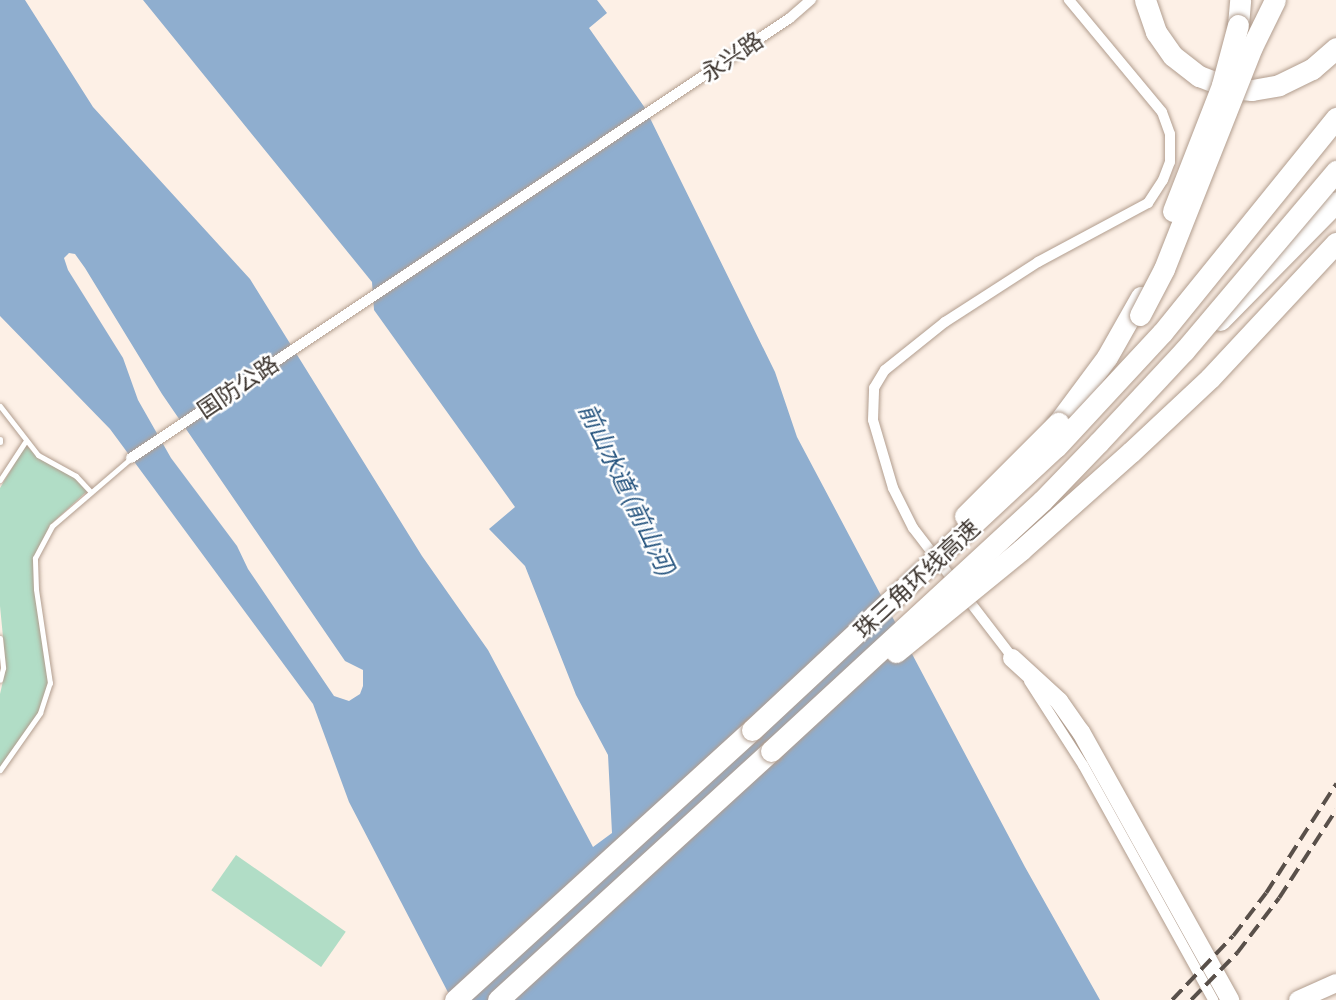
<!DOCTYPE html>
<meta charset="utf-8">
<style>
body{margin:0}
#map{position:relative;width:1336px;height:1000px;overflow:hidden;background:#fdf0e6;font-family:Ubuntu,"Noto Sans SC",sans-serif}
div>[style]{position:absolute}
.green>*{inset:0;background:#b1ddc6;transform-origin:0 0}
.water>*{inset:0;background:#8faecf}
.roads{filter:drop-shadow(0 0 2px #b19d8e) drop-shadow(0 0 2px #b19d8e)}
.lane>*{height:5px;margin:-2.5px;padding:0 2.5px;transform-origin:2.5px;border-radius:2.5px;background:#fff}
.street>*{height:10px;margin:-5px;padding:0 5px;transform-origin:5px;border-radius:5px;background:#fff}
.primary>*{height:18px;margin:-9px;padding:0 9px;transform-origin:9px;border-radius:9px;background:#fff}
.highway>*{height:21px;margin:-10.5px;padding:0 10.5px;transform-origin:10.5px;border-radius:10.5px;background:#fff}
.rail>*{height:3.5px;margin-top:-1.75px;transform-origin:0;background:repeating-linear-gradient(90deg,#59504a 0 14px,transparent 0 21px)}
.bridges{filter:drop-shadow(0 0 2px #b19d8e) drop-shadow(0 0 2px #b19d8e)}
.highway-bridge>*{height:21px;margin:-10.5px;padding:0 10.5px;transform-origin:10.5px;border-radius:10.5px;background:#fff}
span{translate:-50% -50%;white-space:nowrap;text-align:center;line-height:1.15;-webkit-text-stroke:5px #fff;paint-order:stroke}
.street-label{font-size:23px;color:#3b332d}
.water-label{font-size:24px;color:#23527d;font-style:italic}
</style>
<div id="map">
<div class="green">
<div style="clip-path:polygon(26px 445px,37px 457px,74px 477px,87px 491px,50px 525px,34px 557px,49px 682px,40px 713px,0 768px,0 694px,6px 668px,0 606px,0 488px)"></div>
<div style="left:236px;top:855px;width:134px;height:43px;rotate:35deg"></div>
</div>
<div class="water">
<div style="clip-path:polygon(evenodd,0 0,25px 0,93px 107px,250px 279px,422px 556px,488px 650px,593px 847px,612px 833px,608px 755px,576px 695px,525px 566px,489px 529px,515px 507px,374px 310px,372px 282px,143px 0,597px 0,607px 13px,589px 28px,645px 108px,775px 372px,797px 437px,1025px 867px,1100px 1000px,452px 1000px,349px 802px,313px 704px,110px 429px,0 316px,0 0,69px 253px,75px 254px,85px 268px,162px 394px,345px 661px,363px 670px,363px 686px,360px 694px,349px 701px,334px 696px,248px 569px,237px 546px,171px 458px,138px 400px,123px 358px,68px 270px,64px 258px,69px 253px)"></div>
</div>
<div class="roads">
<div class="lane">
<div style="left:0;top:406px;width:62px;rotate:52.2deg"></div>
<div style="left:38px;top:455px;width:43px;rotate:28.9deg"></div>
<div style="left:76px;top:476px;width:21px;rotate:47deg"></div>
<div style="left:0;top:439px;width:3px;rotate:90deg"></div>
<div style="left:0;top:480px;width:45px;rotate:-56.7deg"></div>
<div style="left:0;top:638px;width:30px;rotate:84deg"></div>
<div style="left:3px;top:668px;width:12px;rotate:104deg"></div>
<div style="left:0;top:770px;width:70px;rotate:-54.9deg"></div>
<div style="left:40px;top:713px;width:32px;rotate:-72deg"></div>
<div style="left:50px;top:683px;width:95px;rotate:-98.5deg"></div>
<div style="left:36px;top:589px;width:31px;rotate:-92deg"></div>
<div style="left:35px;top:558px;width:36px;rotate:-62deg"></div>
<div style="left:52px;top:526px;width:104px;rotate:-40.7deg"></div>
</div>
<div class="street">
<div style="left:131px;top:458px;width:792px;rotate:-33.73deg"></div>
<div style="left:790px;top:18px;width:28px;rotate:-41deg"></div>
<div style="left:1016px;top:662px;width:169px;rotate:-127.5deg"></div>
<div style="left:913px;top:528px;width:45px;rotate:-116.6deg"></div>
<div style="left:893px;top:488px;width:71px;rotate:-106.4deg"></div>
<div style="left:873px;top:420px;width:32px;rotate:-88deg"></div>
<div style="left:874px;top:388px;width:21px;rotate:-59deg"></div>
<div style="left:885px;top:370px;width:77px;rotate:-38.7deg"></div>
<div style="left:945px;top:322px;width:111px;rotate:-32.8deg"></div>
<div style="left:1038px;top:262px;width:125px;rotate:-28.2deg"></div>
<div style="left:1148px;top:203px;width:27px;rotate:-57deg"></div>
<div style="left:1163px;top:180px;width:19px;rotate:-69deg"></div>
<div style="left:1170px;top:162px;width:28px;rotate:-90deg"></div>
<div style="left:1170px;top:134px;width:23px;rotate:-110deg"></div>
<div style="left:1162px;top:112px;width:146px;rotate:-129.7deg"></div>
<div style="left:1029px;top:681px;width:100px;rotate:57.3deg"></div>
<div style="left:1083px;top:765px;width:269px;rotate:61deg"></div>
</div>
<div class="primary">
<div style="left:1012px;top:658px;width:64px;rotate:42.5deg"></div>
<div style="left:1059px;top:701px;width:38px;rotate:55deg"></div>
<div style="left:1081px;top:732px;width:307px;rotate:60.9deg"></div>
<div style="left:1298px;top:1000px;width:42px;rotate:-24.1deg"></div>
</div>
<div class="highway">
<div style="left:1145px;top:0;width:34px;rotate:71deg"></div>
<div style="left:1156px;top:32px;width:29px;rotate:55deg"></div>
<div style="left:1173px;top:56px;width:33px;rotate:38deg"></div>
<div style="left:1199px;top:76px;width:33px;rotate:21deg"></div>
<div style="left:1230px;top:88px;width:22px;rotate:5deg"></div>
<div style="left:1252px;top:90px;width:27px;rotate:-10deg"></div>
<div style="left:1279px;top:85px;width:37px;rotate:-26deg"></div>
<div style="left:1312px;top:69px;width:32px;rotate:-41deg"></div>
<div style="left:1238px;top:25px;width:25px;rotate:-85deg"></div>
<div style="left:1220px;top:320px;width:165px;rotate:-45.5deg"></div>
<div style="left:1058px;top:423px;width:82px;rotate:-53.4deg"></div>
<div style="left:1107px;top:357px;width:69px;rotate:-60.5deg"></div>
<div style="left:455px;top:1000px;width:401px;rotate:-42.3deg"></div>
<div style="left:498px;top:1000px;width:369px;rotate:-42.4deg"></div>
</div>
</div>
<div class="rail">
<div style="left:1172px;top:1000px;width:88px;rotate:-46.4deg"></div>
<div style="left:1233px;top:936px;width:54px;rotate:-52.5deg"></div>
<div style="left:1266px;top:893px;width:130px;rotate:-57.3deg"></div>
<div style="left:1191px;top:1000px;width:66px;rotate:-45.6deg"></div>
<div style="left:1237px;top:953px;width:69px;rotate:-52.6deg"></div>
<div style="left:1279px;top:898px;width:105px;rotate:-57.1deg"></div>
</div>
<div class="bridges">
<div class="highway-bridge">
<div style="left:1173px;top:211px;width:135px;rotate:-68.7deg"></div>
<div style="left:1222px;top:85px;width:62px;rotate:-75.1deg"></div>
<div style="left:1140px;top:315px;width:52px;rotate:-62.4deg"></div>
<div style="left:1164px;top:269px;width:239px;rotate:-68.4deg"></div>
<div style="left:1252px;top:47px;width:52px;rotate:-63.9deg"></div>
<div style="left:965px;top:516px;width:132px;rotate:-45deg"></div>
<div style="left:896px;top:652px;width:161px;rotate:-39.2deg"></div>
<div style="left:1021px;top:550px;width:147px;rotate:-41.7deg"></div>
<div style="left:1131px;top:452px;width:108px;rotate:-43.1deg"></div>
<div style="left:1210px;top:378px;width:185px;rotate:-47deg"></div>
<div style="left:752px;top:730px;width:415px;rotate:-43deg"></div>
<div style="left:1056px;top:447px;width:156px;rotate:-47.1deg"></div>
<div style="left:1162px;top:333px;width:277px;rotate:-51deg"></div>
<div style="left:771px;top:751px;width:369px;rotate:-42.7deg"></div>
<div style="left:1042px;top:501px;width:82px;rotate:-46deg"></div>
<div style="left:1099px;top:442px;width:125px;rotate:-47deg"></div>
<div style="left:1184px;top:351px;width:236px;rotate:-49.8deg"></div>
</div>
</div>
<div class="street-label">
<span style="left:732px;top:57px;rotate:-34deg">永兴路</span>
<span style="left:238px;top:387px;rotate:-34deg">国防公路</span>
<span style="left:917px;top:579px;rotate:-43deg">珠三角环线高速</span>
</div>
<div class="water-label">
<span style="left:627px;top:490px;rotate:64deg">前山水道 (前山河)</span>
</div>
</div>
